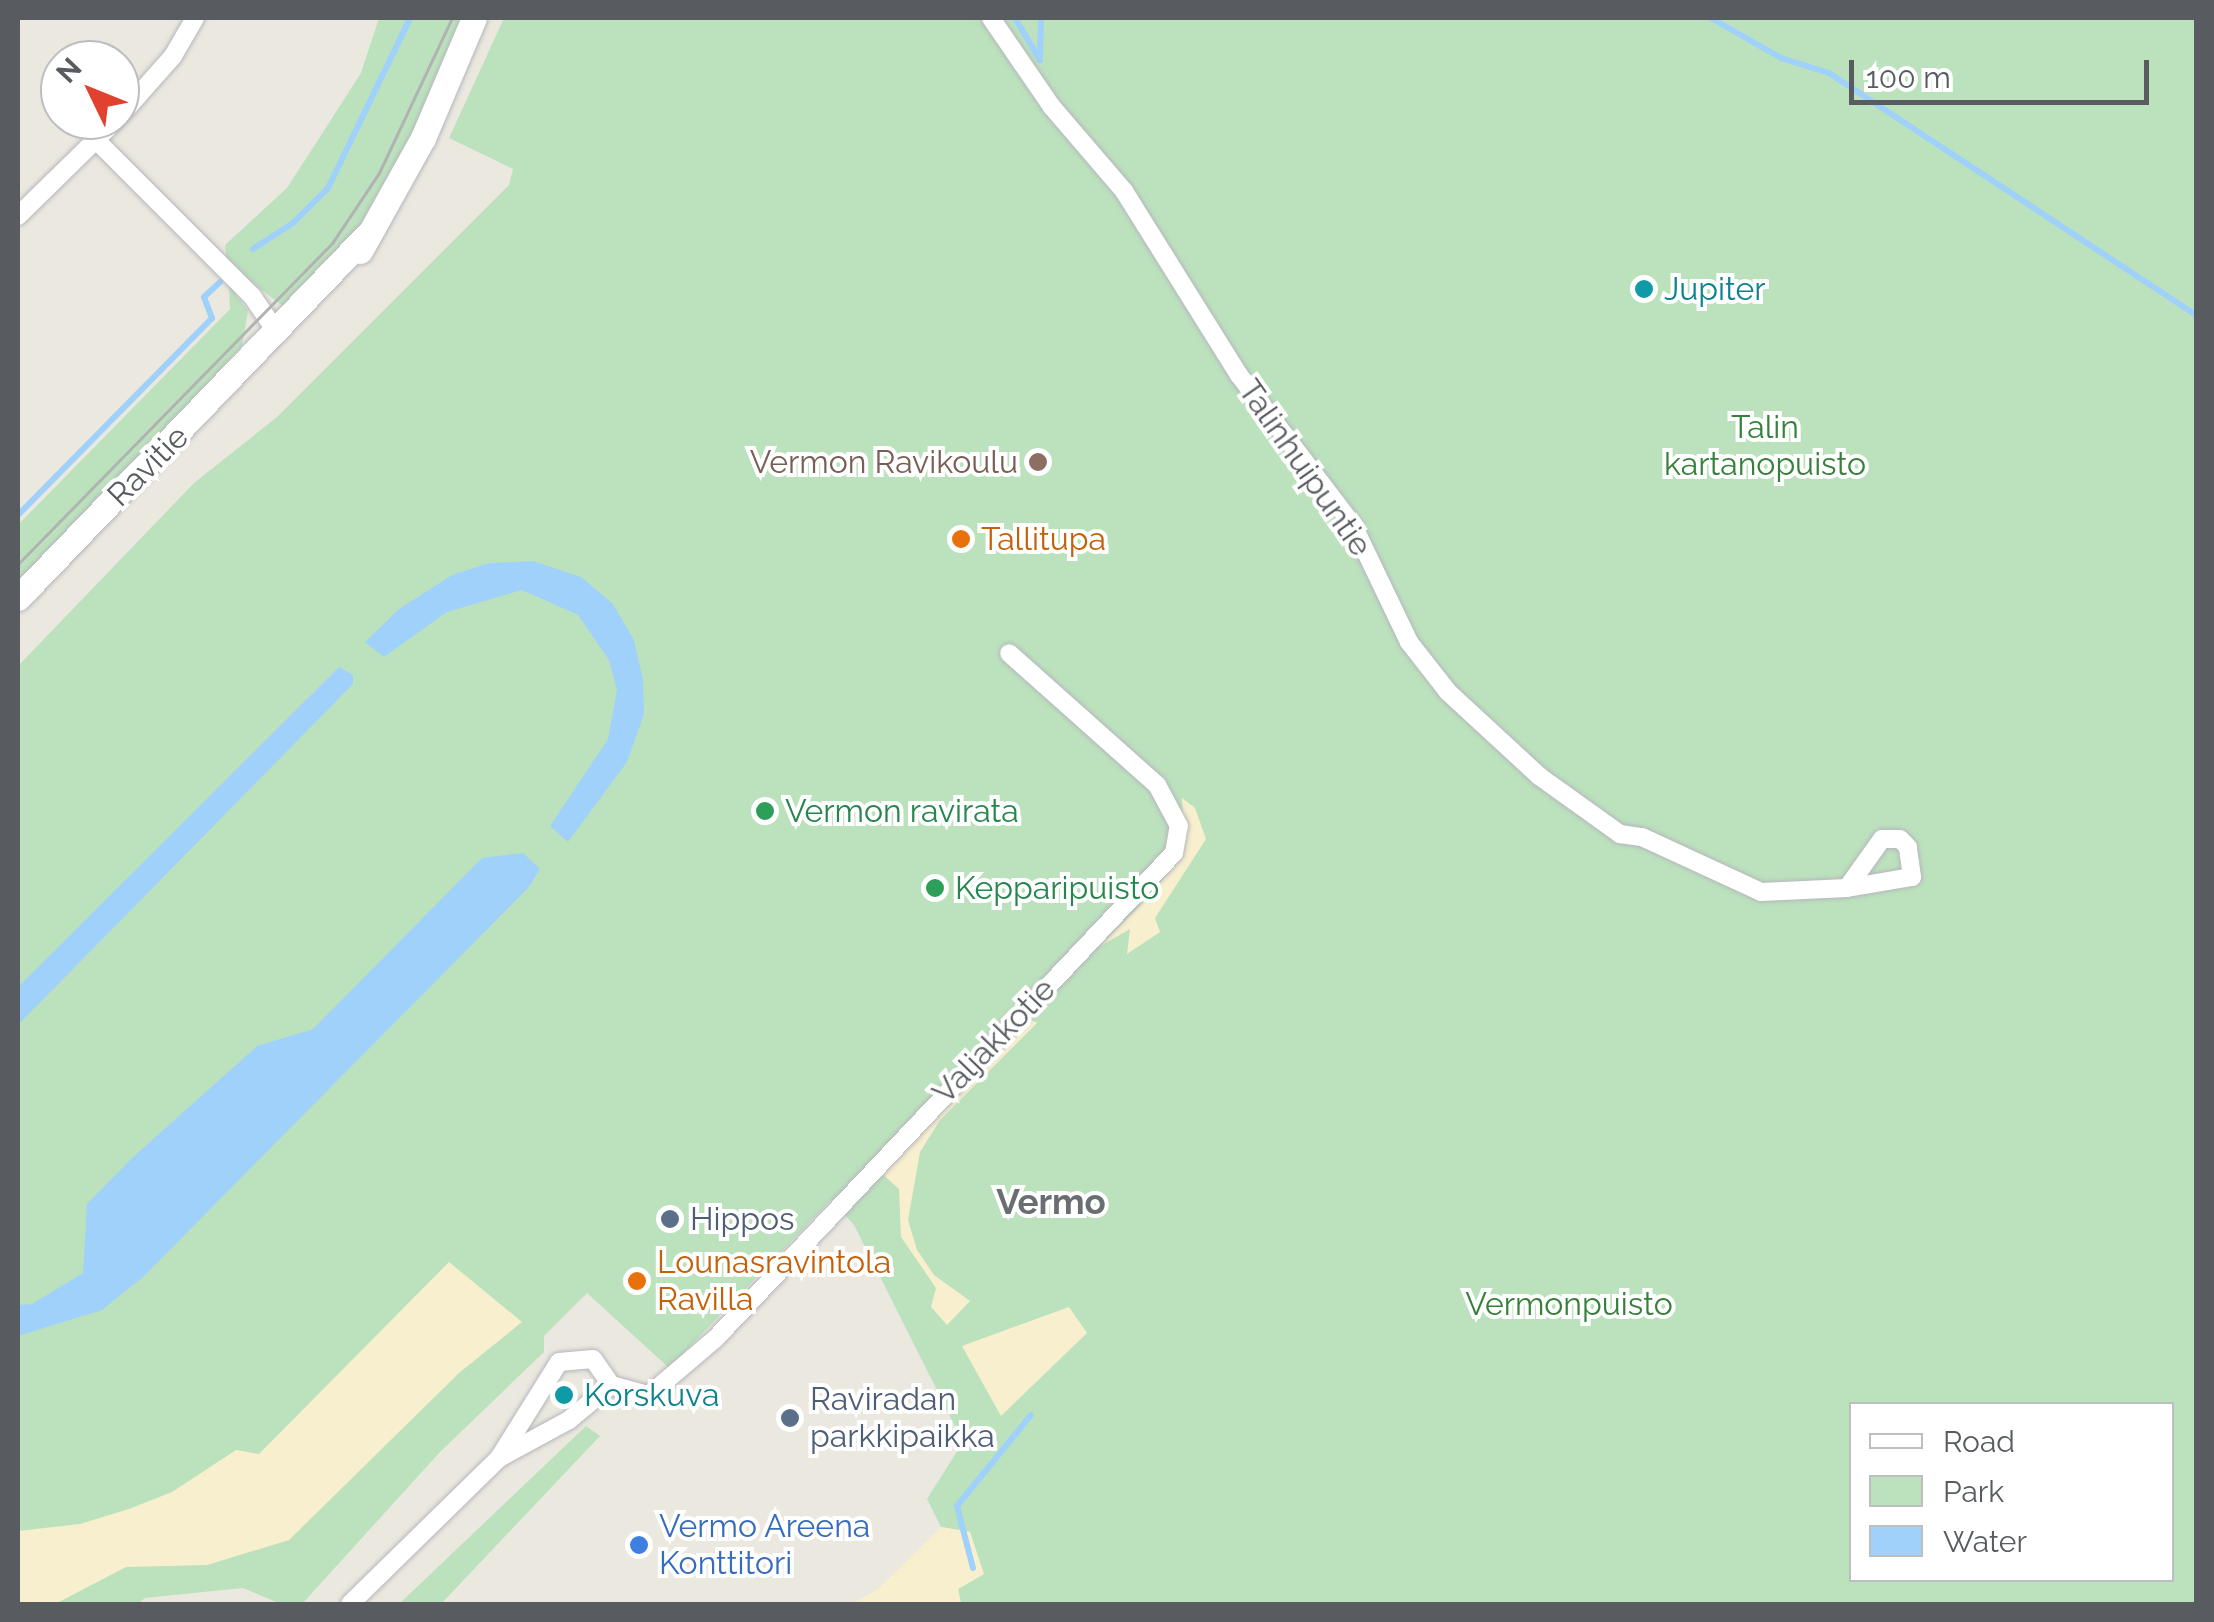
<!DOCTYPE html>
<style>
body{margin:0}
#map{position:relative;width:2214px;height:1622px;overflow:hidden;background:#ebe9df;font-family:Raleway,sans-serif}
div>[style]{position:absolute}
.green>*{inset:0;background:#bce2bd}
.sand>*{inset:0;background:#f8efce}
.water>*{inset:0;background:#9fd1fb}
.stream>*{height:6px;margin:-3px;padding:0 3px;transform-origin:3px;border-radius:3px;background:#9fd1fb}
.roads{filter:drop-shadow(0 0 2px #b5b7bc) drop-shadow(0 0 2px #b5b7bc)}
.street>*{height:18px;margin:-9px;padding:0 9px;transform-origin:9px;border-radius:9px;background:#fff}
.secondary>*{height:25px;margin:-12.5px;padding:0 12.5px;transform-origin:12.5px;border-radius:12.5px;background:#fff}
.tram>*{height:2.5px;margin:-1.25px;padding:0 1.25px;transform-origin:1.25px;border-radius:1.25px;background:#b1b2b2}
.dots>*{width:28px;height:28px;translate:-50% -50%;box-sizing:border-box;border:5px solid #fff;border-radius:50%}
span{translate:-50% -50%;white-space:nowrap;text-align:center;line-height:1.15;-webkit-text-stroke:8px #fff;paint-order:stroke}
.culture-label{font-size:32px;color:#0d838f}
.left{translate:0 -50%;text-align:left}
.park-label{font-size:32px;color:#37803c}
.education-label{font-size:32px;color:#785e54}
.right{translate:-100% -50%;text-align:right}
.street-label{font-size:32px;color:#585c60}
.food-label{font-size:32px;color:#c56008}
.leisure-label{font-size:32px;color:#27864d}
.service-label{font-size:32px;color:#4e5e75}
.shop-label{font-size:32px;color:#366cbe}
.neighbourhood-label{font-size:35px;color:#696e72;font-weight:700}
.frame{position:absolute;inset:0;border:20px solid #585c60;pointer-events:none}
.legend{position:absolute;left:1849px;top:1402px;width:325px;height:180px;box-sizing:border-box;background:#fff;border:2px solid #bcbebf;margin:0;padding:12px 18px;list-style:none;font-size:30px;color:#585c60}
.legend li{display:flex;align-items:center;gap:20px;height:50px}
.legend b{width:50px;border:2px solid #bcbebf}
.north{position:absolute;left:40px;top:40px;width:100px;height:100px;box-sizing:border-box;background:#fff;border:2px solid #bcbebf;border-radius:50%;rotate:313deg;font-size:28px;font-weight:700;line-height:40px;text-align:center;color:#585c60}
.north::after{content:'';display:block;margin:auto;width:35px;height:45px;background:#e1412f;clip-path:polygon(50% 0,100% 100%,50% 72%,0 100%)}
.scale{position:absolute;left:1849px;top:60px;width:300px;height:45px;box-sizing:border-box;border:5px solid #585c60;border-top:0;padding-left:12px;font-size:30px;line-height:35px;white-space:nowrap;color:#585c60;-webkit-text-stroke:8px #fff;paint-order:stroke}
</style>
<div id="map">
<div class="green">
<div style="clip-path:polygon(379px 18px,464px 18px,412px 137px,365px 222px,283px 306px,227px 264px,225px 245px,287px 188px,361px 73px)"></div>
<div style="clip-path:polygon(evenodd,504px 18px,2196px 18px,2196px 1604px,961px 1604px,958px 1589px,983px 1574px,970px 1532px,941px 1527px,927px 1499px,963px 1442px,854px 1225px,831px 1200px,669px 1368px,587px 1293px,544px 1336px,544px 1352px,440px 1452px,302px 1604px,281px 1604px,243px 1588px,145px 1598px,138px 1604px,18px 1604px,18px 666px,194px 483px,277px 417px,509px 185px,513px 169px,449px 138px,504px 18px,1852px 1404px,2172px 1404px,2172px 1580px,1852px 1580px,1852px 1404px)"></div>
<div style="clip-path:polygon(229px 285px,248px 311px,242px 346px,18px 584px,18px 525px,230px 309px)"></div>
<div style="clip-path:polygon(586px 1426px,600px 1436px,441px 1604px,399px 1604px)"></div>
</div>
<div class="sand">
<div style="clip-path:polygon(1182px 798px,1195px 808px,1206px 839px,1155px 918px,1160px 932px,1127px 954px,1130px 929px,1099px 947px,1154px 892px,1184px 848px)"></div>
<div style="clip-path:polygon(1030px 1019px,1037px 1023px,940px 1120px,920px 1152px,908px 1220px,917px 1250px,934px 1275px,970px 1301px,947px 1325px,931px 1307px,936px 1288px,901px 1237px,899px 1189px,880px 1172px)"></div>
<div style="clip-path:polygon(449px 1262px,522px 1322px,459px 1373px,289px 1540px,207px 1565px,126px 1567px,55px 1604px,18px 1604px,18px 1531px,80px 1524px,129px 1509px,172px 1492px,236px 1450px,259px 1454px)"></div>
<div style="clip-path:polygon(1069px 1307px,1087px 1333px,1001px 1416px,962px 1346px)"></div>
<div style="clip-path:polygon(941px 1527px,970px 1532px,984px 1574px,958px 1589px,961px 1604px,852px 1604px,877px 1590px)"></div>
</div>
<div class="water">
<div style="clip-path:polygon(533px 561px,581px 577px,613px 604px,634px 640px,643px 680px,644px 714px,627px 762px,568px 842px,550px 826px,608px 739px,617px 690px,609px 660px,578px 615px,522px 590px,447px 612px,384px 657px,365px 642px,399px 609px,452px 575px,489px 563px)"></div>
<div style="clip-path:polygon(339px 667px,353px 675px,353px 684px,18px 1025px,18px 987px)"></div>
<div style="clip-path:polygon(523px 853px,540px 869px,529px 887px,143px 1277px,102px 1310px,18px 1336px,18px 1305px,32px 1304px,83px 1273px,87px 1204px,131px 1159px,257px 1046px,313px 1029px,482px 858px)"></div>
</div>
<div class="stream">
<div style="left:1015px;top:18px;width:49px;rotate:59.2deg"></div>
<div style="left:1040px;top:60px;width:42px;rotate:-88.6deg"></div>
<div style="left:1711px;top:18px;width:81px;rotate:29.7deg"></div>
<div style="left:1781px;top:58px;width:50px;rotate:17.4deg"></div>
<div style="left:1829px;top:73px;width:440px;rotate:33.4deg"></div>
<div style="left:253px;top:249px;width:48px;rotate:-33deg"></div>
<div style="left:293px;top:223px;width:49px;rotate:-45deg"></div>
<div style="left:328px;top:188px;width:189px;rotate:-64.2deg"></div>
<div style="left:18px;top:515px;width:276px;rotate:-45.4deg"></div>
<div style="left:212px;top:318px;width:22px;rotate:-111deg"></div>
<div style="left:204px;top:297px;width:22px;rotate:-43deg"></div>
<div style="left:973px;top:1568px;width:64px;rotate:-104.5deg"></div>
<div style="left:957px;top:1506px;width:117px;rotate:-50.9deg"></div>
</div>
<div class="roads">
<div class="street">
<div style="left:991px;top:18px;width:108px;rotate:55.6deg"></div>
<div style="left:1052px;top:107px;width:111px;rotate:49.4deg"></div>
<div style="left:1124px;top:191px;width:217px;rotate:58deg"></div>
<div style="left:1239px;top:375px;width:188px;rotate:52.8deg"></div>
<div style="left:1353px;top:525px;width:130px;rotate:64.4deg"></div>
<div style="left:1409px;top:642px;width:63px;rotate:52deg"></div>
<div style="left:1448px;top:692px;width:124px;rotate:42.7deg"></div>
<div style="left:1539px;top:776px;width:100px;rotate:35.6deg"></div>
<div style="left:1620px;top:834px;width:22px;rotate:8deg"></div>
<div style="left:1642px;top:837px;width:131px;rotate:24.8deg"></div>
<div style="left:1761px;top:892px;width:86px;rotate:-2.7deg"></div>
<div style="left:1847px;top:888px;width:66px;rotate:-9.6deg"></div>
<div style="left:1912px;top:877px;width:30px;rotate:-98deg"></div>
<div style="left:1908px;top:847px;width:11px;rotate:-135deg"></div>
<div style="left:1900px;top:839px;width:18px;rotate:180deg"></div>
<div style="left:1882px;top:839px;width:60px;rotate:125.5deg"></div>
<div style="left:120px;top:116px;width:80px;rotate:-48.5deg"></div>
<div style="left:173px;top:56px;width:44px;rotate:-59.9deg"></div>
<div style="left:96px;top:140px;width:221px;rotate:45deg"></div>
<div style="left:252px;top:296px;width:46px;rotate:55.6deg"></div>
<div style="left:18px;top:216px;width:137px;rotate:-44.4deg"></div>
<div style="left:499px;top:1458px;width:80px;rotate:-28.5deg"></div>
<div style="left:569px;top:1420px;width:55px;rotate:-39.8deg"></div>
<div style="left:350px;top:1604px;width:209px;rotate:-44.4deg"></div>
<div style="left:499px;top:1458px;width:113px;rotate:-58deg"></div>
<div style="left:559px;top:1362px;width:34px;rotate:-5deg"></div>
<div style="left:593px;top:1359px;width:32px;rotate:55deg"></div>
<div style="left:611px;top:1385px;width:39px;rotate:15deg"></div>
<div style="left:649px;top:1395px;width:87px;rotate:-40.3deg"></div>
<div style="left:715px;top:1339px;width:668px;rotate:-46.64deg"></div>
<div style="left:1174px;top:853px;width:27px;rotate:-80deg"></div>
<div style="left:1179px;top:826px;width:47px;rotate:-118.2deg"></div>
<div style="left:1157px;top:785px;width:198px;rotate:-138.3deg"></div>
</div>
<div class="secondary">
<div style="left:360px;top:251px;width:129px;rotate:-60.9deg"></div>
<div style="left:423px;top:138px;width:130px;rotate:-67deg"></div>
<div style="left:18px;top:598px;width:504px;rotate:-46.13deg"></div>
</div>
</div>
<div class="tram">
<div style="left:18px;top:564px;width:450px;rotate:-45.6deg"></div>
<div style="left:333px;top:242px;width:83px;rotate:-56.3deg"></div>
<div style="left:379px;top:173px;width:171px;rotate:-64.8deg"></div>
</div>
<div class="dots">
<div style="left:1644px;top:289px;background:#0f9aa8"></div>
<div style="left:1038px;top:462px;background:#8d6e63"></div>
<div style="left:961px;top:539px;background:#e8710a"></div>
<div style="left:765px;top:811px;background:#2e9e5b"></div>
<div style="left:935px;top:888px;background:#2e9e5b"></div>
<div style="left:670px;top:1219px;background:#5c6f8a"></div>
<div style="left:637px;top:1281px;background:#e8710a"></div>
<div style="left:564px;top:1395px;background:#0f9aa8"></div>
<div style="left:790px;top:1418px;background:#5c6f8a"></div>
<div style="left:639px;top:1545px;background:#3f7fe0"></div>
</div>
<div class="culture-label">
<span class="left" style="left:1664px;top:289px">Jupiter</span>
<span class="left" style="left:584px;top:1395px">Korskuva</span>
</div>
<div class="park-label">
<span style="left:1765px;top:446px">Talin<br>kartanopuisto</span>
<span style="left:1569px;top:1304px">Vermonpuisto</span>
</div>
<div class="education-label">
<span class="right" style="left:1018px;top:462px">Vermon Ravikoulu</span>
</div>
<div class="street-label">
<span style="left:148px;top:466px;rotate:-45deg">Ravitie</span>
<span style="left:1305px;top:468px;rotate:55deg">Talinhuipuntie</span>
<span style="left:994px;top:1041px;rotate:-46deg">Valjakkotie</span>
</div>
<div class="food-label">
<span class="left" style="left:981px;top:539px">Tallitupa</span>
<span class="left" style="left:657px;top:1281px">Lounasravintola<br>Ravilla</span>
</div>
<div class="leisure-label">
<span class="left" style="left:785px;top:811px">Vermon ravirata</span>
<span class="left" style="left:955px;top:888px">Kepparipuisto</span>
</div>
<div class="service-label">
<span class="left" style="left:690px;top:1219px">Hippos</span>
<span class="left" style="left:810px;top:1418px">Raviradan<br>parkkipaikka</span>
</div>
<div class="shop-label">
<span class="left" style="left:659px;top:1545px">Vermo Areena<br>Konttitori</span>
</div>
<div class="neighbourhood-label">
<span style="left:1051px;top:1202px">Vermo</span>
</div>
<div class="frame"></div>
<ul class="legend">
<li><b style="height:12px;background:#fff"></b>Road</li>
<li><b style="height:28px;background:#bce2bd"></b>Park</li>
<li><b style="height:28px;background:#9fd1fb"></b>Water</li>
</ul>
<div class="north">N</div>
<div class="scale">100 m</div>
</div>
